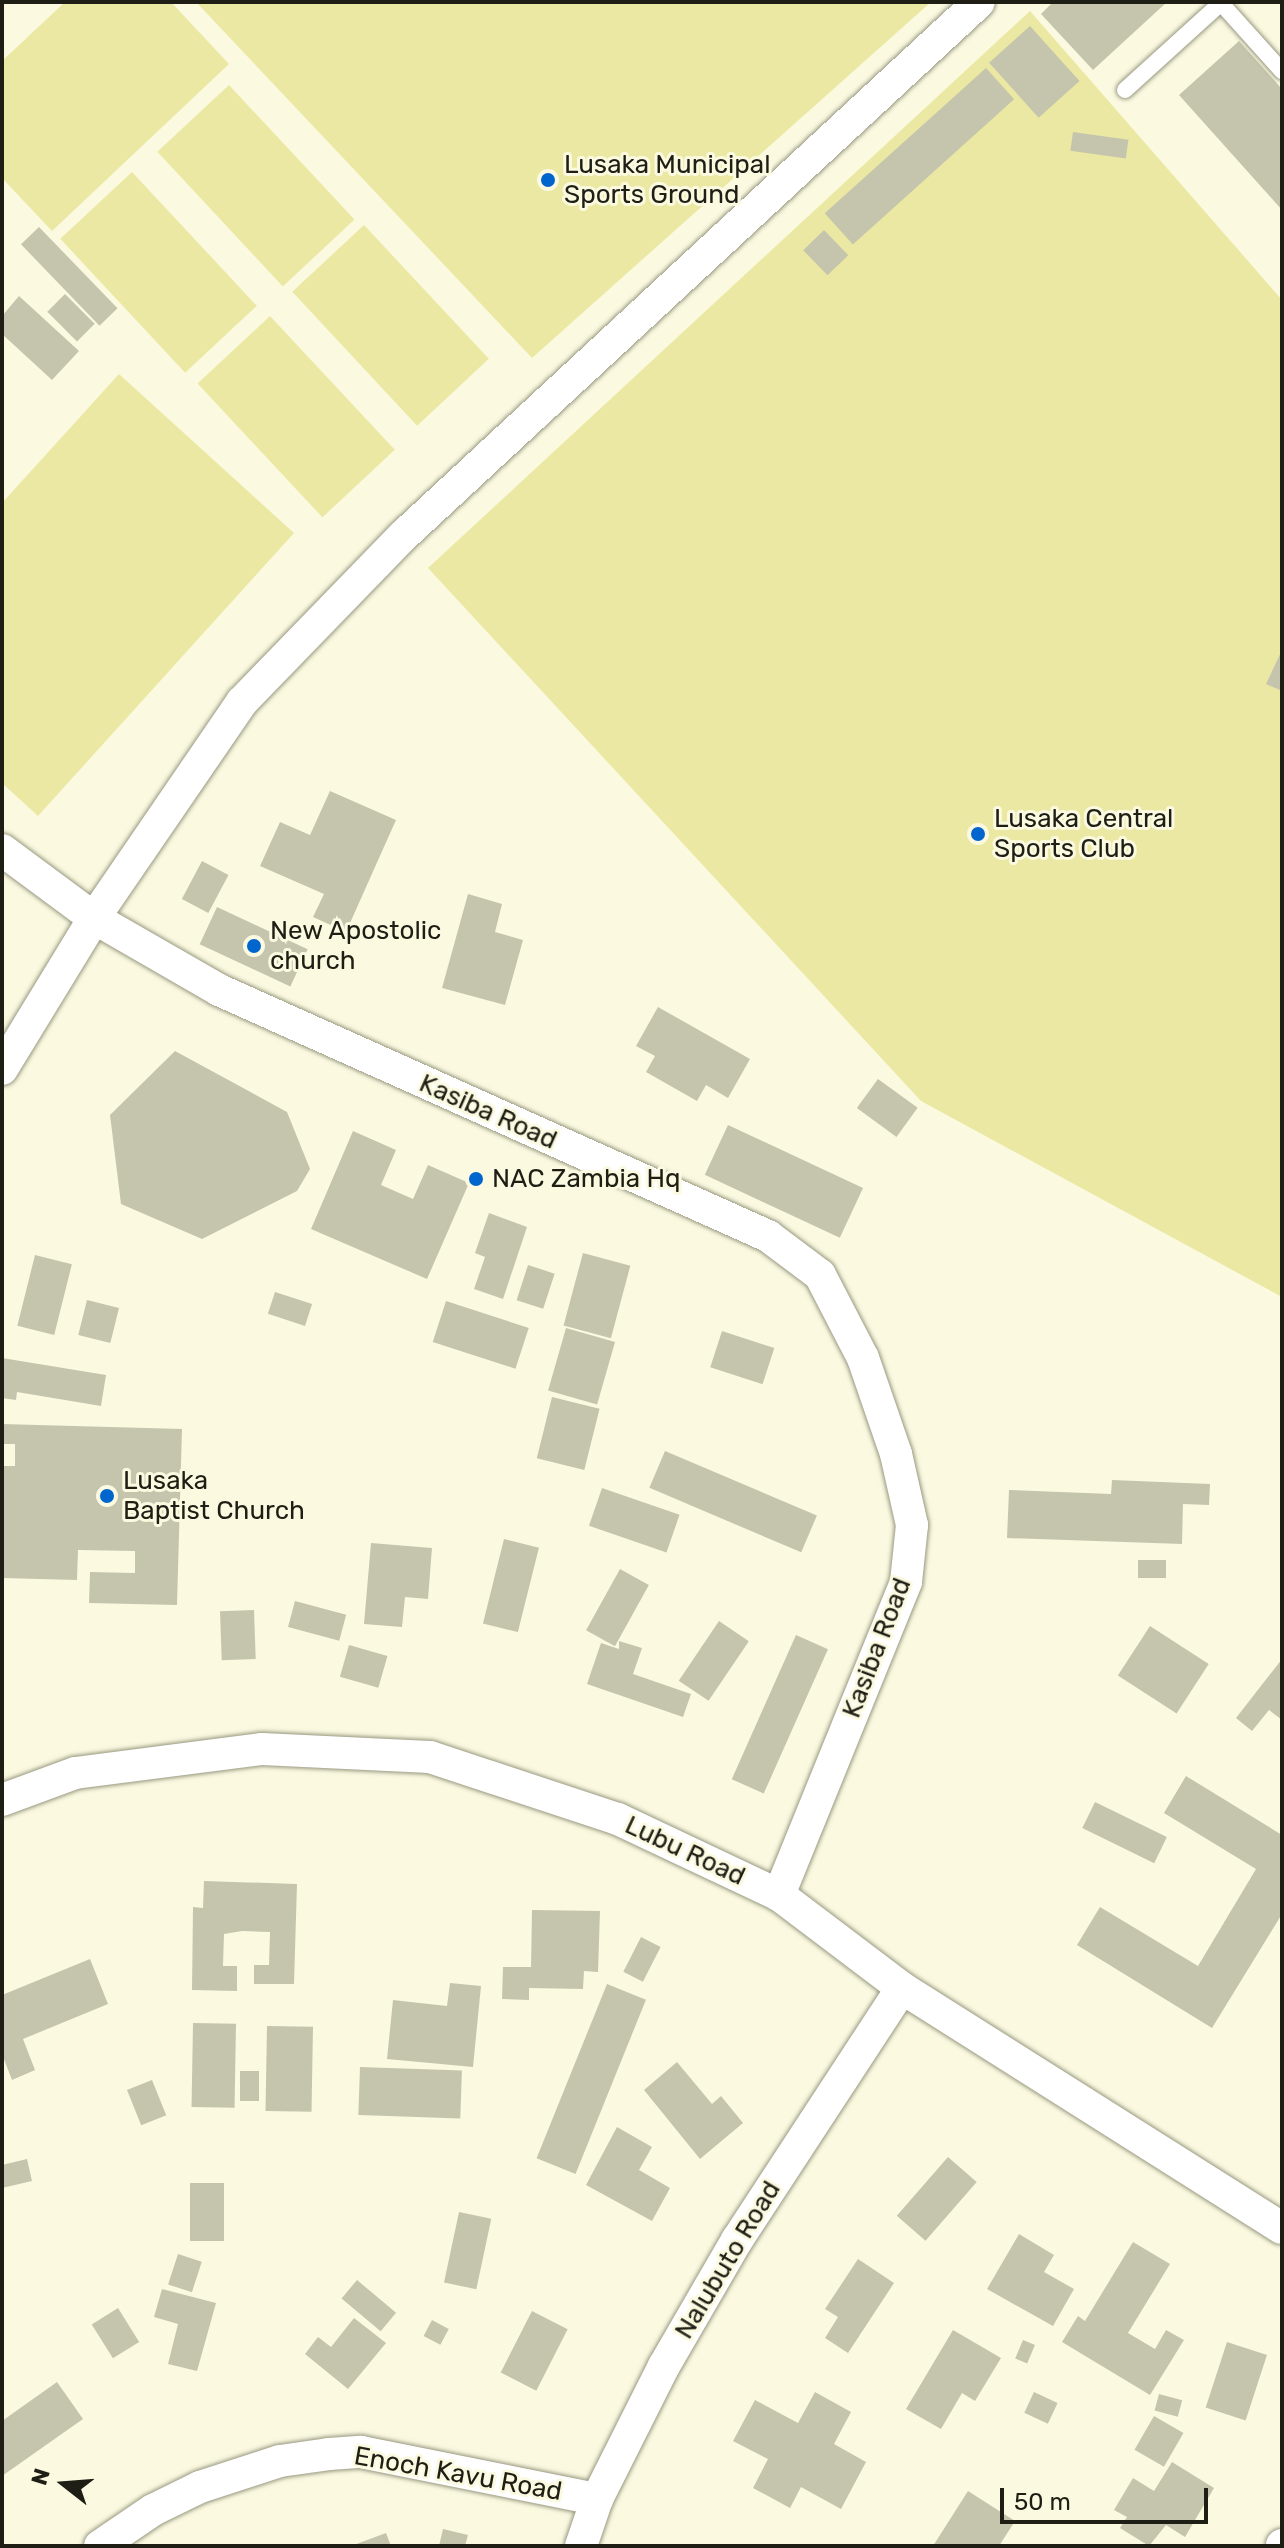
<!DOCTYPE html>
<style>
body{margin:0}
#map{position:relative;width:1284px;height:2548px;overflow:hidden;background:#fbfae1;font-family:Rubik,sans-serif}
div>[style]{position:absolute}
.green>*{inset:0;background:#ebe8a3;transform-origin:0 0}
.building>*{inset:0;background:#c5c5ad;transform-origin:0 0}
.roads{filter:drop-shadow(0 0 2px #999881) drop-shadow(0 0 2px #999881)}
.lane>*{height:16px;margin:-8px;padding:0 8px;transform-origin:8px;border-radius:8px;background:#fff}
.street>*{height:32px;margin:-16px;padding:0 16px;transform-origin:16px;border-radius:16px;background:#fff}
.dots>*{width:22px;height:22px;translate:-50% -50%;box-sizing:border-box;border:4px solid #fbfae1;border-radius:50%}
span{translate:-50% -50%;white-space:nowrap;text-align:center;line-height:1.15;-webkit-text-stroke:6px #fbfae1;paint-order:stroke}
.poi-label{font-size:26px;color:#1e1e15}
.left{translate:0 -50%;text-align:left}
.street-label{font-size:26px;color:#1e1e15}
.frame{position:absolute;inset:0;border:4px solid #1e1e15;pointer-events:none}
.north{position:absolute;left:24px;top:2444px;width:80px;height:80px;-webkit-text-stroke:6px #fbfae1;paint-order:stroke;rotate:287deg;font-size:22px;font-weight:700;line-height:32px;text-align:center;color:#1e1e15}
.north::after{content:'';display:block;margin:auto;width:28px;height:36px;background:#1e1e15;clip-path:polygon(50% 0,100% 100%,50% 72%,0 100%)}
.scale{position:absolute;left:1000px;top:2488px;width:208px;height:36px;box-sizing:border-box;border:4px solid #1e1e15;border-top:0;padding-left:10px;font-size:24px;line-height:28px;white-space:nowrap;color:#1e1e15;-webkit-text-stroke:6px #fbfae1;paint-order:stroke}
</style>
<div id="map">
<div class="green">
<div style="clip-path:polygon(65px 2px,171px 2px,229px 64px,52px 231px,2px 178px,2px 61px)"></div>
<div style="clip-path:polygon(196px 2px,931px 2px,532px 358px)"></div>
<div style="clip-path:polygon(1030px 11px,1282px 300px,1282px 1297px,921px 1101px,428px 568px)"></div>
<div style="left:229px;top:85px;width:184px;height:98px;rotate:47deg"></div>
<div style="left:132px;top:172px;width:183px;height:98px;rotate:47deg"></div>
<div style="left:364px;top:225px;width:183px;height:98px;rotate:47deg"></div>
<div style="left:270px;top:316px;width:183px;height:99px;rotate:47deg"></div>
<div style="clip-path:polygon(119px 374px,294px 533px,38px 816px,2px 783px,2px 503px)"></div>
</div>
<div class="building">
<div style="clip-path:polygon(1053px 2px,1167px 2px,1093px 70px,1041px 14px)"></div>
<div style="left:1030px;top:26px;width:74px;height:55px;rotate:48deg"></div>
<div style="clip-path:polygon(1239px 41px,1282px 89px,1282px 210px,1179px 95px)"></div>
<div style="left:986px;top:68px;width:42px;height:217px;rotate:48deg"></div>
<div style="left:1073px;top:132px;width:56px;height:19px;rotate:8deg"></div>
<div style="left:39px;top:227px;width:113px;height:25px;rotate:46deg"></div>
<div style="left:824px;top:230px;width:35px;height:29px;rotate:46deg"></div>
<div style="left:65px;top:294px;width:42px;height:25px;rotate:45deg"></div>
<div style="clip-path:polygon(19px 296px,79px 351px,52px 380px,2px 334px,2px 316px)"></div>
<div style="clip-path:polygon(1282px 650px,1282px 691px,1266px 684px)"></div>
<div style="clip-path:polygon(330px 791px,396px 820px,346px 932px,313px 917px,324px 894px,260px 866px,280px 822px,310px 835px)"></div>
<div style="left:202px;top:861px;width:30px;height:43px;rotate:28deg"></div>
<div style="clip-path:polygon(468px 894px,502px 904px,495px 932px,523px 940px,505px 1005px,442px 988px)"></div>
<div style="left:217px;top:907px;width:100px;height:41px;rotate:25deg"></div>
<div style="clip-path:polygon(658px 1007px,750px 1059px,728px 1098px,706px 1085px,697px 1101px,646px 1072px,655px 1056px,636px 1046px)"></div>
<div style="clip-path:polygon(175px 1051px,287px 1112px,310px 1169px,297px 1191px,202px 1239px,121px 1204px,110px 1115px)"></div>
<div style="left:878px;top:1079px;width:49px;height:36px;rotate:36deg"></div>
<div style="left:728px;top:1125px;width:149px;height:55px;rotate:25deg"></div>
<div style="clip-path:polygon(353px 1131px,396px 1150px,381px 1185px,413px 1199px,428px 1165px,469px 1183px,427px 1279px,311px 1229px)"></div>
<div style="clip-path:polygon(489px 1213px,527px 1227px,503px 1299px,474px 1289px,485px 1257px,475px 1253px)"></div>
<div style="left:583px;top:1253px;width:49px;height:75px;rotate:15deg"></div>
<div style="left:35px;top:1255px;width:38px;height:73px;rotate:14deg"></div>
<div style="left:528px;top:1265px;width:28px;height:37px;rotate:18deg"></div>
<div style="left:275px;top:1292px;width:39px;height:23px;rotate:18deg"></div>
<div style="left:87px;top:1300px;width:33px;height:36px;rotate:14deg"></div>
<div style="left:446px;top:1301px;width:87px;height:43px;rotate:18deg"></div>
<div style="left:566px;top:1328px;width:51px;height:65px;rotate:16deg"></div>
<div style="left:722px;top:1331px;width:55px;height:38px;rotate:18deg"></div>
<div style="clip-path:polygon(2px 1358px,106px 1375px,101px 1406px,17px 1392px,16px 1400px,2px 1398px)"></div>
<div style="left:552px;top:1397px;width:49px;height:63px;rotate:14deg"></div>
<div style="clip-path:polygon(2px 1424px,182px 1429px,177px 1605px,89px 1603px,90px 1572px,135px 1573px,135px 1551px,78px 1550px,77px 1580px,2px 1578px,2px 1466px,15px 1466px,15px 1444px,2px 1444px)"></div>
<div style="left:665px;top:1451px;width:165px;height:40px;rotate:23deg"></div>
<div style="clip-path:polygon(1112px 1480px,1210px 1484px,1209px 1505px,1183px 1504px,1182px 1544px,1007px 1538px,1009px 1490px,1111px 1494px)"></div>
<div style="left:602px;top:1488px;width:82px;height:40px;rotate:19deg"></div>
<div style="left:504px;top:1539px;width:36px;height:87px;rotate:14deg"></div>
<div style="clip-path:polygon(371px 1543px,432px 1548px,428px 1599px,405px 1597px,402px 1627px,364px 1624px)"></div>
<div style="left:1138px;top:1560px;width:28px;height:18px"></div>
<div style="left:620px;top:1569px;width:33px;height:70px;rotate:29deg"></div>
<div style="left:295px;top:1601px;width:53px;height:27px;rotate:15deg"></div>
<div style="left:254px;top:1610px;width:49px;height:34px;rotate:88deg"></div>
<div style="left:719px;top:1621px;width:36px;height:72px;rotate:34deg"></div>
<div style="left:1150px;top:1626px;width:70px;height:59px;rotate:33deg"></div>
<div style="left:796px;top:1635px;width:35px;height:158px;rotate:24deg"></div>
<div style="clip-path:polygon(619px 1641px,642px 1648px,633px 1674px,691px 1694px,683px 1717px,587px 1684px,601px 1643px,619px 1649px)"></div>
<div style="left:349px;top:1645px;width:40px;height:33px;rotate:16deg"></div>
<div style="clip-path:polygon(1282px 1659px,1282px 1720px,1269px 1710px,1252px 1731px,1236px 1718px)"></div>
<div style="clip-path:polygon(1186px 1776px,1282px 1835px,1282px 1914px,1212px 2028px,1077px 1945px,1100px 1907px,1198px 1966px,1256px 1869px,1164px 1813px)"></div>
<div style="left:1095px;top:1802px;width:80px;height:29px;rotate:26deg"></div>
<div style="clip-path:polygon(204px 1881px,297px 1884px,294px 1984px,254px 1984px,254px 1965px,269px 1965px,270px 1932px,242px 1931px,224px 1934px,223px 1966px,237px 1966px,237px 1991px,192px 1990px,193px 1907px,203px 1908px)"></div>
<div style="clip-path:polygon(532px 1910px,600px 1911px,598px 1972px,584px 1971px,583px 1989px,529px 1988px,529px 2000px,502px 1999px,503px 1967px,531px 1967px)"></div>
<div style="left:641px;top:1937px;width:22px;height:39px;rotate:27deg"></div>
<div style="clip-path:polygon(90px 1959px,108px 2004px,23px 2039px,35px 2070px,12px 2080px,2px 2054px,2px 1995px)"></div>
<div style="clip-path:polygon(450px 1983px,481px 1986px,473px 2067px,387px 2059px,393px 2000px,447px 2006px)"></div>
<div style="left:607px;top:1984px;width:42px;height:188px;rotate:22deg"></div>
<div style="left:193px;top:2023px;width:43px;height:84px;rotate:1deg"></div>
<div style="left:267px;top:2026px;width:46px;height:85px;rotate:1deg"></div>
<div style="clip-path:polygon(677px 2062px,712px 2104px,721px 2096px,743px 2123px,700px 2159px,644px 2090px)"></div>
<div style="left:360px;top:2067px;width:102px;height:48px;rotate:2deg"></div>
<div style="left:240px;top:2071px;width:19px;height:30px"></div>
<div style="left:152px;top:2080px;width:38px;height:27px;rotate:68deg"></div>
<div style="clip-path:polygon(617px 2127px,652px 2147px,639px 2170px,670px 2188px,652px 2221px,586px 2185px)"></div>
<div style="left:948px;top:2157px;width:38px;height:78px;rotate:41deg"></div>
<div style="clip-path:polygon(27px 2159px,32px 2181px,2px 2188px,2px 2165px)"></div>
<div style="left:190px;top:2183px;width:34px;height:58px"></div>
<div style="left:459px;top:2212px;width:33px;height:72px;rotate:12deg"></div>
<div style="clip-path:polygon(1019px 2234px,1054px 2255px,1044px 2272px,1074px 2289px,1053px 2326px,987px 2289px)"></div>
<div style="clip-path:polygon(1133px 2242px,1170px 2264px,1128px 2333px,1155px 2349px,1166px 2330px,1184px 2340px,1150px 2395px,1062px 2342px,1078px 2316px,1085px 2321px)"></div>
<div style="left:178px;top:2254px;width:25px;height:32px;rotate:18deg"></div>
<div style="clip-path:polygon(858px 2259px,894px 2283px,848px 2353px,825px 2338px,838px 2317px,825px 2309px)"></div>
<div style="left:357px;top:2280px;width:51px;height:24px;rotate:40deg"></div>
<div style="clip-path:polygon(162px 2289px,216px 2303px,197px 2371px,168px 2364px,178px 2324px,154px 2317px)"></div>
<div style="left:118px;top:2308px;width:40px;height:31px;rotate:58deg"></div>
<div style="left:532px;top:2311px;width:40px;height:69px;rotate:27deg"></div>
<div style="clip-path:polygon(354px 2318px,386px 2343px,348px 2389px,305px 2354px,318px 2337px,331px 2347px)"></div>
<div style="left:432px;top:2320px;width:19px;height:18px;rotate:28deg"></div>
<div style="clip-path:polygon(953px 2330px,1001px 2358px,975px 2401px,962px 2393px,941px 2429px,906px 2409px)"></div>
<div style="left:1023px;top:2340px;width:13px;height:20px;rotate:23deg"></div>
<div style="left:1227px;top:2342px;width:42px;height:69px;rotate:18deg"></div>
<div style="clip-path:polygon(57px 2382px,83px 2419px,2px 2476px,2px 2421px)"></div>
<div style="clip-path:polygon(815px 2392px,851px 2412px,834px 2444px,866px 2462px,841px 2509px,801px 2487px,790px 2508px,753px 2488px,768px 2459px,733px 2441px,755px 2400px,798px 2423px)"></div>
<div style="left:1034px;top:2392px;width:26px;height:23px;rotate:25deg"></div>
<div style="left:1159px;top:2394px;width:24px;height:17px;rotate:15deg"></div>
<div style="left:1154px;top:2416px;width:34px;height:39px;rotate:30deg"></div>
<div style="clip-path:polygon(1172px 2462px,1214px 2488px,1185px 2537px,1166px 2525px,1149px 2546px,1120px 2528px,1127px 2517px,1114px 2510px,1133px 2478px,1154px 2491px)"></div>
<div style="clip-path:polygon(968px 2491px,1015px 2521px,999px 2546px,933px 2546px)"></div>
<div style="clip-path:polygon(443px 2529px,468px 2535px,465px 2546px,439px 2546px)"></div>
<div style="clip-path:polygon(386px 2533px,391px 2546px,351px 2546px)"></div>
</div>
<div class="roads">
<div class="lane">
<div style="left:1220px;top:2px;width:93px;rotate:48.1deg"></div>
<div style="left:1125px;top:90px;width:128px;rotate:-42.2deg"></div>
</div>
<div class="street">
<div style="left:2px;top:850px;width:114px;rotate:36.5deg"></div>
<div style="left:94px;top:918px;width:144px;rotate:29.9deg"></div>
<div style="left:219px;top:990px;width:602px;rotate:24.14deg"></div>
<div style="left:768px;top:1236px;width:65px;rotate:36.9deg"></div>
<div style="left:820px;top:1275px;width:93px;rotate:62.6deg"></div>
<div style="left:863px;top:1358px;width:102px;rotate:71deg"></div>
<div style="left:896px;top:1454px;width:73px;rotate:77.3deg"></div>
<div style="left:912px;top:1525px;width:57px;rotate:96deg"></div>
<div style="left:906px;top:1582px;width:338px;rotate:112.1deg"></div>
<div style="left:2px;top:1069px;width:177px;rotate:-58.6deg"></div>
<div style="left:94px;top:918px;width:262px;rotate:-55.6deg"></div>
<div style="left:242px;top:702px;width:231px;rotate:-45.9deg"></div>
<div style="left:403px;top:536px;width:785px;rotate:-42.83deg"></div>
<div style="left:2px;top:1800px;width:78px;rotate:-20.3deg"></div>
<div style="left:75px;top:1773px;width:189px;rotate:-7.3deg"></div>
<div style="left:262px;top:1749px;width:168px;rotate:2.7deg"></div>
<div style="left:430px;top:1757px;width:198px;rotate:18.3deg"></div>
<div style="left:618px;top:1819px;width:178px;rotate:25.3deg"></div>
<div style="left:779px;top:1895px;width:154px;rotate:37.1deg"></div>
<div style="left:902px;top:1988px;width:449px;rotate:32.3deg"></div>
<div style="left:100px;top:2546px;width:64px;rotate:-34.2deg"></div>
<div style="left:153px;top:2510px;width:52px;rotate:-26.1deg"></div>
<div style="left:200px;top:2487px;width:84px;rotate:-18deg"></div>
<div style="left:280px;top:2461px;width:49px;rotate:-8.1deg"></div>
<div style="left:329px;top:2454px;width:32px;rotate:-4deg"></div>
<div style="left:361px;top:2452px;width:241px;rotate:11.3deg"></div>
<div style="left:581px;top:2546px;width:50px;rotate:-71.2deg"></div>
<div style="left:597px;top:2499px;width:149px;rotate:-63.3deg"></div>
<div style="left:664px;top:2366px;width:146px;rotate:-59.9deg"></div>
<div style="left:737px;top:2240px;width:301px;rotate:-56.8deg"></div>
<div style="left:1282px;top:2546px;width:1px;rotate:-90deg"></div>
</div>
</div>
<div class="dots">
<div style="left:548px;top:180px;background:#0066ce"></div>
<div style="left:978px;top:834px;background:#0066ce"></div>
<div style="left:254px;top:946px;background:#0066ce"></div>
<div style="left:476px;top:1179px;background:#0066ce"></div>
<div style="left:107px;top:1496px;background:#0066ce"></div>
</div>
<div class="poi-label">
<span class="left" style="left:564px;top:180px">Lusaka Municipal<br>Sports Ground</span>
<span class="left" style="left:994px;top:834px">Lusaka Central<br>Sports Club</span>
<span class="left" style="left:270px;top:946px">New Apostolic<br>church</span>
<span class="left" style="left:492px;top:1179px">NAC Zambia Hq</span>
<span class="left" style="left:123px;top:1496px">Lusaka<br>Baptist Church</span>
</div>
<div class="street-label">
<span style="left:488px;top:1112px;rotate:24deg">Kasiba Road</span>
<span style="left:877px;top:1648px;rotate:-69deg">Kasiba Road</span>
<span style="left:685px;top:1851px;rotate:25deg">Lubu Road</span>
<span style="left:728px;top:2260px;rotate:-59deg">Nalubuto Road</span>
<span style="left:458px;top:2474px;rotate:10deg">Enoch Kavu Road</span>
</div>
<div class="frame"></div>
<div class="north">N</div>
<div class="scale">50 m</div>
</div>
